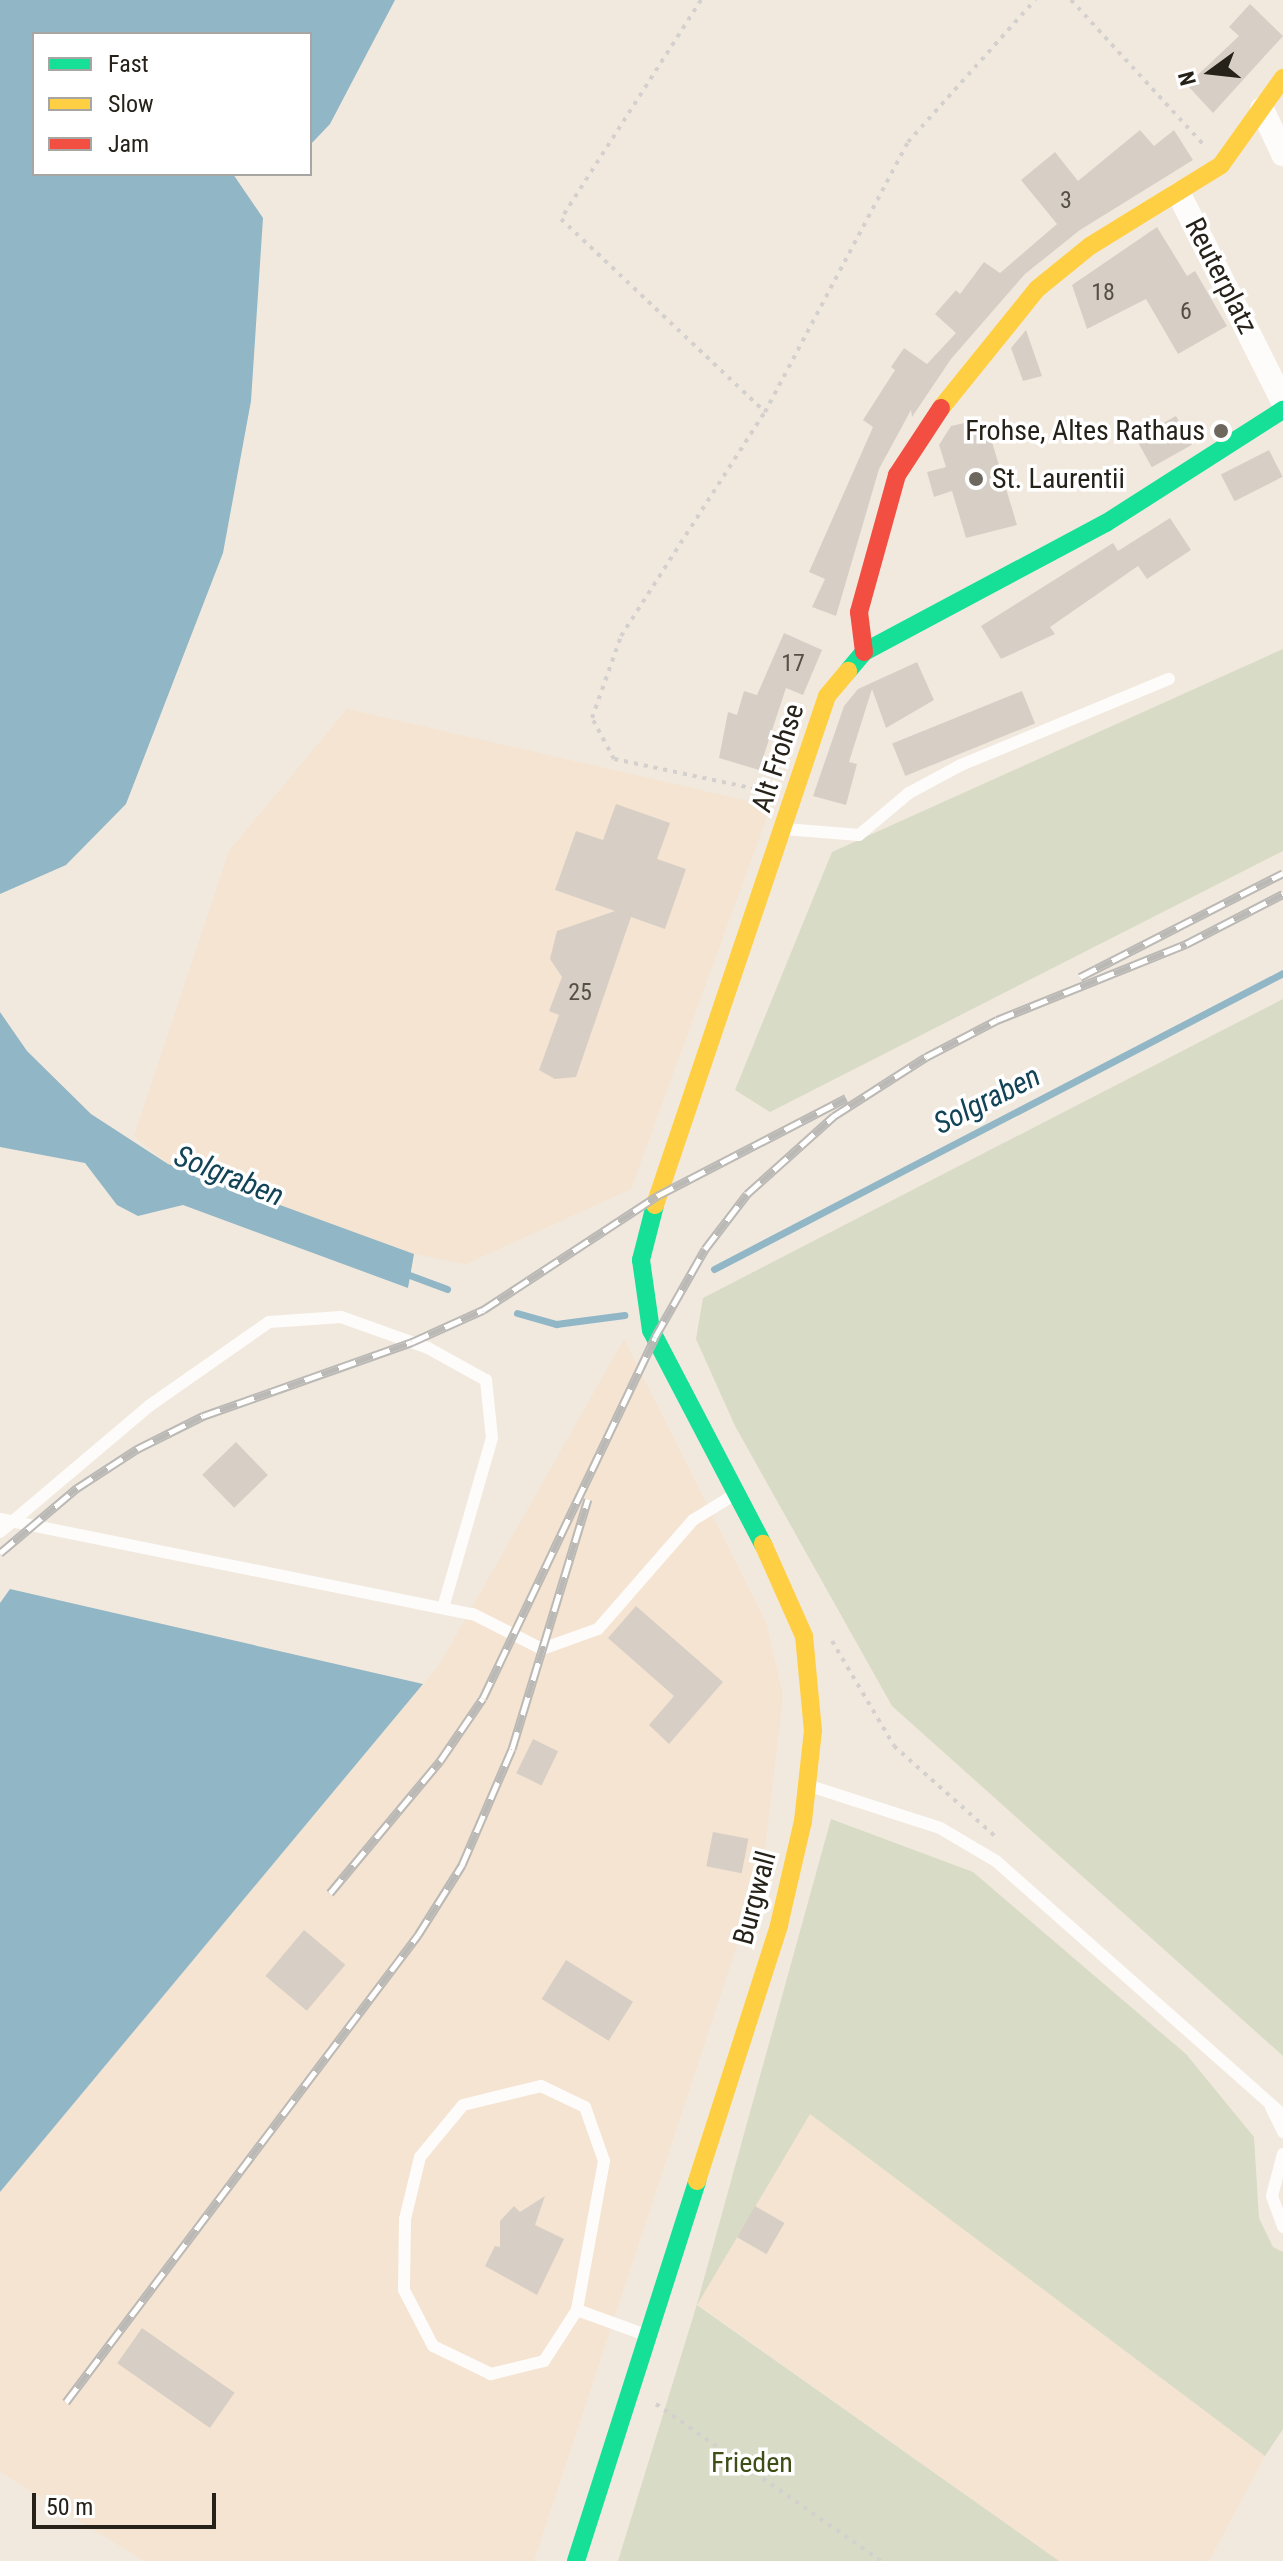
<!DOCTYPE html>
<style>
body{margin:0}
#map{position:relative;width:1283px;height:2561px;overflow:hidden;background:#f2e9de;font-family:"Roboto Condensed",sans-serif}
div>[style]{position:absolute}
.built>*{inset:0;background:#f4e4d1}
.green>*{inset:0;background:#d8dbc5}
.water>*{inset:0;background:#91b6c6}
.stream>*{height:7px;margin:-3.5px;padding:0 3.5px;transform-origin:3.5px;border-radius:3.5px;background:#91b6c6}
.building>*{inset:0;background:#d7cfc6;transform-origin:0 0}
.path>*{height:4px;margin-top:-2px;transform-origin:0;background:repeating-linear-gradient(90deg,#d3d0cd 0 4px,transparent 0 10px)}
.lane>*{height:12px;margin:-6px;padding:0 6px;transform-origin:6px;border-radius:6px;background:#fdfcfa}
.street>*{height:24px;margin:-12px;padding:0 12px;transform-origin:12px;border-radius:12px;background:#fdfcfa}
.fast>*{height:18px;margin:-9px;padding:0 9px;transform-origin:9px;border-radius:9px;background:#16e098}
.slow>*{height:18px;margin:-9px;padding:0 9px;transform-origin:9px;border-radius:9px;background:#ffcf43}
.jam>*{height:18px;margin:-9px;padding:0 9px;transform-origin:9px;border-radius:9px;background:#f24e42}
.rail>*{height:9px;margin-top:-4.5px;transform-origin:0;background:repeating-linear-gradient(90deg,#fff 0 18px,#bbb9b6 0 36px);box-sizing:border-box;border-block:2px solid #bbb9b6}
.dots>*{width:22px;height:22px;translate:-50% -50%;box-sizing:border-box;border:4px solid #fff;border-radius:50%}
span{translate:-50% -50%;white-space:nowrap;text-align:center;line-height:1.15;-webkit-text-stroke:7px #fff;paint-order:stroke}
.number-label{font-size:24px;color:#554f47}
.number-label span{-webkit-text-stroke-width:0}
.street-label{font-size:28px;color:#262119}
.poi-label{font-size:28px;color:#262119}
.right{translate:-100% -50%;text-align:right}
.left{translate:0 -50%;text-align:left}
.park-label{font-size:28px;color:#3d4e17}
.water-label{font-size:30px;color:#124357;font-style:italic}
.legend{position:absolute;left:32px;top:32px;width:280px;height:144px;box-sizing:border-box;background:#fff;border:2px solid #a8a6a3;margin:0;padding:10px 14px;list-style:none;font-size:24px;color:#262119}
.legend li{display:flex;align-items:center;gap:16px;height:40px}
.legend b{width:40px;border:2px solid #a8a6a3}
.north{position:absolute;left:1171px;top:32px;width:80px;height:80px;-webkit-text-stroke:6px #fff;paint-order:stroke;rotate:255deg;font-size:22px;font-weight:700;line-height:32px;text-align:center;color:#262119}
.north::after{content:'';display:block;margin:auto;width:28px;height:36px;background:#262119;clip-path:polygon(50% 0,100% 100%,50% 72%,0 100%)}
.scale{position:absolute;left:32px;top:2493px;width:184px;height:36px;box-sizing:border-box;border:4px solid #262119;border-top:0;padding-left:10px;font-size:24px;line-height:28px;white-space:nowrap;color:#262119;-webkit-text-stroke:6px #fff;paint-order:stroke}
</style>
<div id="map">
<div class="built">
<div style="clip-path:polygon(347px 709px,771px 806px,631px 1189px,466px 1264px,414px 1254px,168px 1164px,134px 1136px,229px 851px)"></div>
<div style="clip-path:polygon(624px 1339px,766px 1622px,783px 1695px,763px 1867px,534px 2561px,144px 2561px,0 2472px,0 2192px,440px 1664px)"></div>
<div style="clip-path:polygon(810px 2113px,1265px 2456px,1209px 2561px,1059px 2561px,697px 2304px)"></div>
</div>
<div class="green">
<div style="clip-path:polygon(1283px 649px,1283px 851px,770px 1112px,735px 1090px,832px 852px)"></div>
<div style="clip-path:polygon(1283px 999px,1283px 2056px,892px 1706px,735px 1426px,696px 1339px,703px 1298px)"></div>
<div style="clip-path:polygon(831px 1819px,973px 1872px,1186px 2054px,1254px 2137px,1259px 2218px,1273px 2247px,1283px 2252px,1283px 2429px,1265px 2456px,810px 2114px,697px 2305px,1059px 2561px,618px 2561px,697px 2304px)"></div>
</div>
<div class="water">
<div style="clip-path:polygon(0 0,395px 0,330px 124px,310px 145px,310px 34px,34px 34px,34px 174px,233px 174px,263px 218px,251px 401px,223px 553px,126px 804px,66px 865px,0 894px)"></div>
<div style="clip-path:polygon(0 1012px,27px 1051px,91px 1114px,168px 1164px,414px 1254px,408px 1288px,183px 1205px,138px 1216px,117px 1205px,85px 1163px,0 1147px)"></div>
<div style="clip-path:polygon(10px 1589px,423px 1684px,0 2192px,0 1603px)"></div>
</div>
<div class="stream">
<div style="left:714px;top:1269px;width:641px;rotate:-27.48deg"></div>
<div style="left:404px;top:1273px;width:46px;rotate:20.4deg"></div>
<div style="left:517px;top:1313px;width:41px;rotate:15.8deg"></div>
<div style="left:556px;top:1324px;width:69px;rotate:-7.5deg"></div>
</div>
<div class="building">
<div style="clip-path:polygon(1250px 4px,1283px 36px,1213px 113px,1187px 85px,1239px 36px,1229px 27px)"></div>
<div style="clip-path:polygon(1140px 130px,1154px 146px,1174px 130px,1193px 160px,1080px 230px,1025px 274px,951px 359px,912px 417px,911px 410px,879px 469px,836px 616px,812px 607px,825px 579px,809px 572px,873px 427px,863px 420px,895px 370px,891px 367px,904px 348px,927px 364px,956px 333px,935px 314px,956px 290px,960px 294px,984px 262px,1000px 273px,1057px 224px,1021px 180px,1055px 152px,1078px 181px)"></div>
<div style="clip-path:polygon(1157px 227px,1187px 276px,1195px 271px,1227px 326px,1178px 354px,1146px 299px,1087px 329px,1072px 285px)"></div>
<div style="clip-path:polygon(1026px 330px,1042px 376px,1023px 381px,1011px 348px)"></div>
<div style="left:1176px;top:416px;width:33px;height:46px;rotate:61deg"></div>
<div style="clip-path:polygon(973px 421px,989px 432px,1017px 525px,966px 538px,952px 491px,934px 497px,927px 472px,946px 467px,939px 445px,951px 426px)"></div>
<div style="left:1269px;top:450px;width:30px;height:54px;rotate:63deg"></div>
<div style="clip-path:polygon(1170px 518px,1191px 550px,1147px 579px,1138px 566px,1050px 627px,1055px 634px,1001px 659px,981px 626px,1113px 543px,1118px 551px)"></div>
<div style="clip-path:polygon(784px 633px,822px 650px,803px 695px,786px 688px,759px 770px,719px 758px,728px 712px,737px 715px,744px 691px,757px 695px)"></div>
<div style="clip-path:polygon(917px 662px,934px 700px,886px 728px,872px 689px,849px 762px,857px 764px,846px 805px,813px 796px,844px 706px,858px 689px)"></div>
<div style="left:1022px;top:691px;width:35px;height:140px;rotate:68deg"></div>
<div style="clip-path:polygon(616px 804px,670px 823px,657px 859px,686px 869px,665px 929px,631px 917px,576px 1077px,555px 1079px,539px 1070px,559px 1015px,549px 1011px,562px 977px,550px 959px,557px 931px,615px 911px,555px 890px,576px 831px,603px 840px)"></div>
<div style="left:236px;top:1442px;width:46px;height:47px;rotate:46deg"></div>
<div style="clip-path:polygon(636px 1606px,723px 1682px,669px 1744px,649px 1725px,674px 1696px,608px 1638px)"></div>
<div style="left:533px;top:1739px;width:28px;height:38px;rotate:26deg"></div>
<div style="left:713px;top:1832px;width:36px;height:35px;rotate:11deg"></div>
<div style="left:304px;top:1930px;width:54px;height:60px;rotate:40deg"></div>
<div style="left:566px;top:1960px;width:79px;height:46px;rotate:32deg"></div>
<div style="clip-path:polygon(545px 2196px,535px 2225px,564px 2239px,537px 2295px,485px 2266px,495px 2246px,500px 2247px,500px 2221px,514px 2206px,520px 2212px)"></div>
<div style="left:755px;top:2206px;width:34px;height:36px;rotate:30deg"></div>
<div style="left:142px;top:2328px;width:113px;height:43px;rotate:35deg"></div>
</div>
<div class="path">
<div style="left:701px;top:0;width:260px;rotate:122.6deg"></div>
<div style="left:561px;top:219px;width:281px;rotate:43.4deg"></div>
<div style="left:1071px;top:0;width:197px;rotate:47.5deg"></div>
<div style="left:765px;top:791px;width:154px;rotate:-168deg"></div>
<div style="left:614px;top:759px;width:47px;rotate:-118.2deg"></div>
<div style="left:592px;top:718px;width:87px;rotate:-70.5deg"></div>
<div style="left:621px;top:636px;width:266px;rotate:-57.3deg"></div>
<div style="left:765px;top:412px;width:306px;rotate:-62.1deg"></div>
<div style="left:908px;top:142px;width:191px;rotate:-48.2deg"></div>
<div style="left:832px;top:1641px;width:122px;rotate:59.4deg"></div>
<div style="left:894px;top:1746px;width:137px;rotate:41.7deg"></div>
<div style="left:656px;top:2404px;width:274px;rotate:34.9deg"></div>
</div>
<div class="lane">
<div style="left:785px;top:829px;width:74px;rotate:4.6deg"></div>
<div style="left:859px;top:835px;width:65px;rotate:-40deg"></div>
<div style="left:909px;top:793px;width:59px;rotate:-28.3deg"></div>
<div style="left:961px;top:765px;width:225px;rotate:-22.5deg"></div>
<div style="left:0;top:1519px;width:482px;rotate:11.4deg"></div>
<div style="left:473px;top:1614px;width:77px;rotate:26.9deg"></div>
<div style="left:542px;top:1649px;width:59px;rotate:-19.7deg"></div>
<div style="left:598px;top:1629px;width:145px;rotate:-48.9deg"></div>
<div style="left:693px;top:1520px;width:48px;rotate:-31.4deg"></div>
<div style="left:0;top:1532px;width:195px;rotate:-40.2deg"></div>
<div style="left:149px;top:1406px;width:146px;rotate:-35deg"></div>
<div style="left:269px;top:1322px;width:72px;rotate:-4deg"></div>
<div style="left:341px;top:1317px;width:92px;rotate:19.6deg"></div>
<div style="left:428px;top:1348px;width:66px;rotate:28.9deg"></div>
<div style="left:486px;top:1380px;width:58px;rotate:84.1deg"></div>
<div style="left:492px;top:1438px;width:177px;rotate:106.1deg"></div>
<div style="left:807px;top:1785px;width:140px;rotate:17.9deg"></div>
<div style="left:940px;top:1828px;width:65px;rotate:30.5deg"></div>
<div style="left:996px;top:1861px;width:383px;rotate:41.5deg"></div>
<div style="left:1271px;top:2107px;width:28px;rotate:64deg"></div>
<div style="left:1283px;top:2154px;width:43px;rotate:104.7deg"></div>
<div style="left:1272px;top:2196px;width:33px;rotate:70deg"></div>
<div style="left:577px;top:2310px;width:61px;rotate:122.9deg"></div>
<div style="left:544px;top:2361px;width:55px;rotate:166.2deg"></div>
<div style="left:491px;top:2374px;width:64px;rotate:-154.2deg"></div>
<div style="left:433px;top:2346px;width:63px;rotate:-117.4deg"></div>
<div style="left:404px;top:2290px;width:71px;rotate:-89.2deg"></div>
<div style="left:405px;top:2219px;width:64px;rotate:-76.4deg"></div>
<div style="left:420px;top:2157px;width:67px;rotate:-50.4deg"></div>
<div style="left:463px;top:2105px;width:80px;rotate:-13.7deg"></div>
<div style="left:541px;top:2086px;width:49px;rotate:25.5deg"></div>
<div style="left:585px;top:2107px;width:57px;rotate:70.6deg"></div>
<div style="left:604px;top:2161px;width:151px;rotate:100.3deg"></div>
<div style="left:577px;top:2310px;width:73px;rotate:19.9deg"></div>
</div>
<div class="street">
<div style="left:1262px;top:109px;width:50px;rotate:65deg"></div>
<div style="left:1179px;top:194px;width:233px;rotate:63.4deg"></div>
</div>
<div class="fast">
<div style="left:848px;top:671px;width:25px;rotate:-50deg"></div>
<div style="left:864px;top:652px;width:274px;rotate:-28.1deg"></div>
<div style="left:1106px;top:523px;width:210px;rotate:-32.6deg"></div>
<div style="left:655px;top:1205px;width:57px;rotate:104.3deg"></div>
<div style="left:641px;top:1260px;width:71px;rotate:81.9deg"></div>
<div style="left:651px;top:1330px;width:242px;rotate:62.4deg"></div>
<div style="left:576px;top:2561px;width:399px;rotate:-72.3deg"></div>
</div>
<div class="slow">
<div style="left:941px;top:408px;width:153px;rotate:-51.1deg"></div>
<div style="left:1037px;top:289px;width:68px;rotate:-39.1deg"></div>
<div style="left:1090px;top:246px;width:154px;rotate:-31.7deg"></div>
<div style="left:1221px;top:165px;width:107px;rotate:-54.5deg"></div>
<div style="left:655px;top:1205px;width:537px;rotate:-71.33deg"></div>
<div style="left:827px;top:696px;width:33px;rotate:-50deg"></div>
<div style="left:697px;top:2181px;width:269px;rotate:-72.2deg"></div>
<div style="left:779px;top:1925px;width:107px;rotate:-77deg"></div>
<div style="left:803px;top:1821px;width:91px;rotate:-83.7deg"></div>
<div style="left:813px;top:1731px;width:95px;rotate:-95.4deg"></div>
<div style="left:804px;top:1636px;width:101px;rotate:-114deg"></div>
</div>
<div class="jam">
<div style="left:864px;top:652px;width:40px;rotate:-97.1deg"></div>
<div style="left:859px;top:612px;width:142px;rotate:-74.5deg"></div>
<div style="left:897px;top:475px;width:80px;rotate:-56.7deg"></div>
</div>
<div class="rail">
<div style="left:1080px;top:977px;width:228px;rotate:-27.1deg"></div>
<div style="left:0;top:1553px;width:101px;rotate:-40.2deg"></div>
<div style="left:77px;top:1488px;width:72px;rotate:-33deg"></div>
<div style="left:137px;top:1449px;width:74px;rotate:-26.6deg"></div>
<div style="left:203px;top:1416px;width:222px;rotate:-19.5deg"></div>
<div style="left:412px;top:1342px;width:78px;rotate:-24.3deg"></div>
<div style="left:483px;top:1310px;width:208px;rotate:-33.2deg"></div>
<div style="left:657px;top:1196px;width:213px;rotate:-27.4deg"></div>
<div style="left:330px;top:1893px;width:172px;rotate:-50.2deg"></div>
<div style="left:440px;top:1761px;width:76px;rotate:-55.7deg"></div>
<div style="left:483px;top:1698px;width:400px;rotate:-64.5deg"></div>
<div style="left:655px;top:1337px;width:101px;rotate:-60.4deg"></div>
<div style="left:705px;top:1249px;width:69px;rotate:-52.6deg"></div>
<div style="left:747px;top:1194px;width:117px;rotate:-41.9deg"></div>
<div style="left:834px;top:1116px;width:109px;rotate:-32.7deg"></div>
<div style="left:926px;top:1057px;width:80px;rotate:-27.5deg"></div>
<div style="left:997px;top:1020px;width:204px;rotate:-21.9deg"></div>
<div style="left:1186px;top:944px;width:109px;rotate:-27.3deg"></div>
<div style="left:66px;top:2402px;width:585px;rotate:-52.99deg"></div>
<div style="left:418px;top:1935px;width:83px;rotate:-57.8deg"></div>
<div style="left:462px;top:1865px;width:126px;rotate:-66.7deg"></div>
<div style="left:512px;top:1749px;width:261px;rotate:-73.1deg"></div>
</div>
<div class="dots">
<div style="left:1221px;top:431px;background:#6d675e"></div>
<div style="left:976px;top:479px;background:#6d675e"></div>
</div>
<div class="number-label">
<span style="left:1066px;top:201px">3</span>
<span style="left:1103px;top:293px">18</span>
<span style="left:1186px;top:312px">6</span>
<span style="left:793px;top:664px">17</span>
<span style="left:580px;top:993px">25</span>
</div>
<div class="street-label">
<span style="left:1221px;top:276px;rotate:63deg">Reuterplatz</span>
<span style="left:778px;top:758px;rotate:-72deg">Alt Frohse</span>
<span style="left:755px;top:1898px;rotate:-75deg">Burgwall</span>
</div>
<div class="poi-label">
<span class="right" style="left:1205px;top:431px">Frohse, Altes Rathaus</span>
<span class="left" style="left:992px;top:479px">St. Laurentii</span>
</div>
<div class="park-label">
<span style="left:752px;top:2463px">Frieden</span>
</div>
<div class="water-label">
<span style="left:987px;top:1100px;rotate:-27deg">Solgraben</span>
<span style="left:229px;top:1176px;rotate:22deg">Solgraben</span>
</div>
<ul class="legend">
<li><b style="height:10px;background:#16e098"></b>Fast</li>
<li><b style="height:10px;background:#ffcf43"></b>Slow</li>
<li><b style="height:10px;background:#f24e42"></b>Jam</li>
</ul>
<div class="north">N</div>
<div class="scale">50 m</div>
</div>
